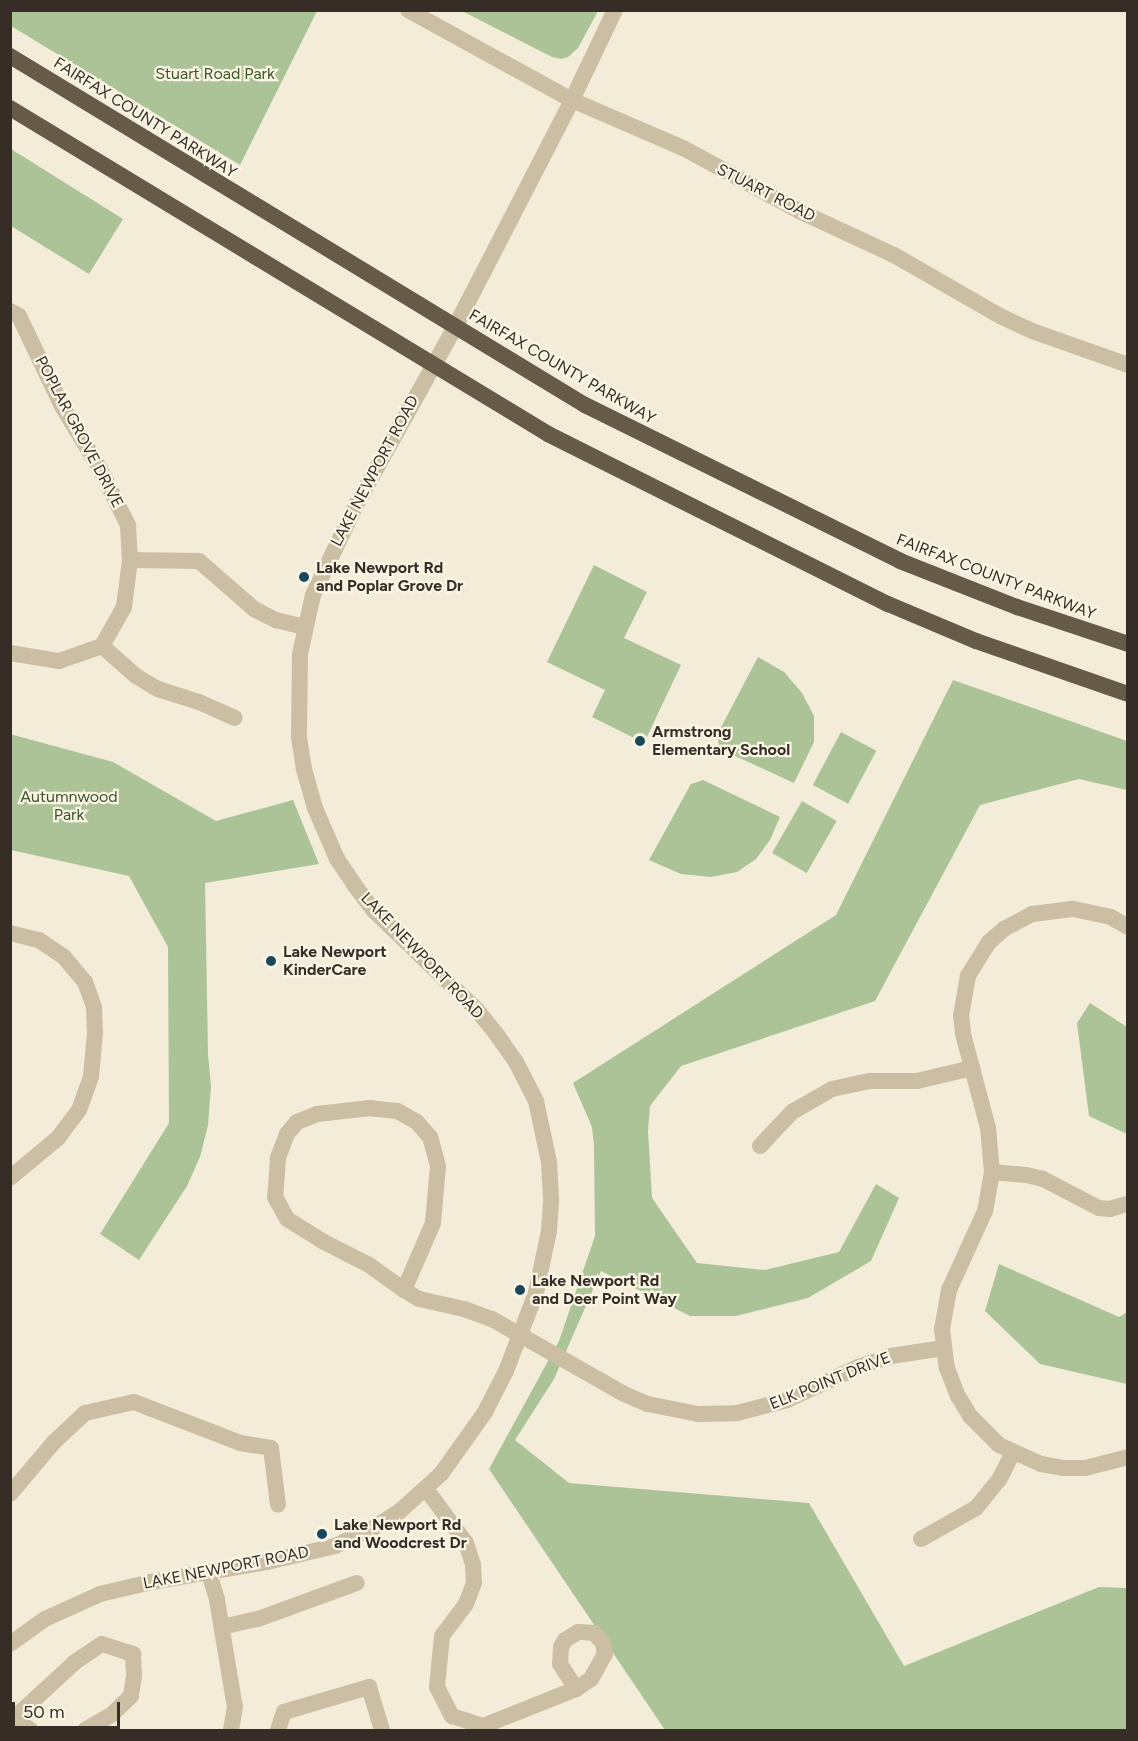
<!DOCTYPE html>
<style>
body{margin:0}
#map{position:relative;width:1138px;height:1741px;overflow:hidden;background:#f3ecd8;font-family:Figtree,sans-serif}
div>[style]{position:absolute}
.green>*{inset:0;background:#abc397;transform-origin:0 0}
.minor>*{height:16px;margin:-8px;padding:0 8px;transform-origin:8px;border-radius:8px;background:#ccbea3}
.tertiary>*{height:16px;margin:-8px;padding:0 8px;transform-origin:8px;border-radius:8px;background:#ccbea3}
.trunk>*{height:16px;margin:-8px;padding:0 8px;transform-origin:8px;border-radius:8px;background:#685a49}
.dots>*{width:16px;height:16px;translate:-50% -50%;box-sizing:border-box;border:3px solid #faf5e4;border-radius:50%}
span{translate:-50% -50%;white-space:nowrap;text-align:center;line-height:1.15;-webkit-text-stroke:4.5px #faf5e4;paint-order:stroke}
.park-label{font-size:16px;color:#3c5628}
.street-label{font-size:16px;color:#362e26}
.poi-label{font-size:16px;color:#362e26;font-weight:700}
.left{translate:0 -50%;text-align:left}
.frame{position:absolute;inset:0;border:12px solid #362e26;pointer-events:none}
.scale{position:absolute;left:12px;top:1702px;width:108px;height:27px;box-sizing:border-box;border:3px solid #362e26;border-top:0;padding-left:8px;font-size:18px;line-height:21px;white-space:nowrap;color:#362e26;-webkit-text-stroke:4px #faf5e4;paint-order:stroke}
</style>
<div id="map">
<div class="green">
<div style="clip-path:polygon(11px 10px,317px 10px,317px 11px,240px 165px,11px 26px)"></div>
<div style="clip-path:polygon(462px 11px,598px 11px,578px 48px,568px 57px,561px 59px,552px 57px)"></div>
<div style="clip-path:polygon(11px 149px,123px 219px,89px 274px,11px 226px)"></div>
<div style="clip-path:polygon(594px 565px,647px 592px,624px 638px,681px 665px,644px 743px,592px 717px,605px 690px,547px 662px)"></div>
<div style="clip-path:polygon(758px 657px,784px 672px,802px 693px,814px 716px,814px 742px,794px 783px,720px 749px,717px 735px)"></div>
<div style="clip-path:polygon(953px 680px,1127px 741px,1127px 790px,1079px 779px,980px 805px,875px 1001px,681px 1066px,650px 1106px,648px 1131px,652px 1198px,697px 1263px,765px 1270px,839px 1252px,876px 1184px,899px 1198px,871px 1261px,808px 1298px,736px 1316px,690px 1316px,601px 1271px,554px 1379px,515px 1440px,569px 1483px,809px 1503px,904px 1666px,1099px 1587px,1127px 1588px,1127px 1730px,665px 1730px,489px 1469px,559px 1341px,595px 1236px,594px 1145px,592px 1127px,573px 1083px,836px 915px)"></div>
<div style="left:841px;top:732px;width:40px;height:60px;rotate:28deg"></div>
<div style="clip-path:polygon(10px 734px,113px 762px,216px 821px,293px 800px,319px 864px,205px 883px,208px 1054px,211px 1086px,208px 1125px,200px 1157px,187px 1186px,139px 1260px,100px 1234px,169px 1123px,168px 947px,129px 876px,11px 850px)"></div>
<div style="clip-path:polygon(703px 780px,780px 817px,770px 840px,756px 859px,737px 872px,711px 877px,681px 874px,649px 860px,691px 784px)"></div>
<div style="left:802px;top:801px;width:40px;height:60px;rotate:30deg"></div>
<div style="clip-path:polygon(1090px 1003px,1127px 1027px,1127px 1134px,1089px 1116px,1077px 1023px)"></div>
<div style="clip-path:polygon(999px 1264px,1119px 1317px,1127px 1312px,1127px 1384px,1040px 1364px,985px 1311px)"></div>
</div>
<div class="minor">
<div style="left:408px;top:10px;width:187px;rotate:28.8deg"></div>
<div style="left:572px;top:100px;width:123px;rotate:23.4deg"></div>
<div style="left:685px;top:149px;width:130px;rotate:28.5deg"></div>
<div style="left:799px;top:211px;width:105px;rotate:24.9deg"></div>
<div style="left:894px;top:255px;width:122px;rotate:29.9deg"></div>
<div style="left:1000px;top:316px;width:38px;rotate:25deg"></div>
<div style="left:1035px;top:332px;width:99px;rotate:19.5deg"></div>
<div style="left:10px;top:311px;width:10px;rotate:29deg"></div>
<div style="left:19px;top:316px;width:100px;rotate:64.5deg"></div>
<div style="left:62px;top:406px;width:74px;rotate:58.9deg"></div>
<div style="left:100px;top:469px;width:63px;rotate:63.4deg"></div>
<div style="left:128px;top:525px;width:35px;rotate:87deg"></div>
<div style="left:130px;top:560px;width:69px;rotate:0.8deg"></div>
<div style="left:199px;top:561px;width:73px;rotate:41.1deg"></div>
<div style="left:254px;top:609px;width:25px;rotate:27deg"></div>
<div style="left:276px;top:620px;width:29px;rotate:14deg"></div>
<div style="left:455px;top:327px;width:255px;rotate:-62.7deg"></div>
<div style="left:572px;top:100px;width:100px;rotate:-64.5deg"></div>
<div style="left:102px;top:646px;width:45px;rotate:-60.6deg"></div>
<div style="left:124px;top:607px;width:47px;rotate:-82.7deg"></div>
<div style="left:10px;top:653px;width:50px;rotate:9.3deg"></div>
<div style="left:59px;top:661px;width:46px;rotate:-19.2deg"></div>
<div style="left:102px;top:646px;width:45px;rotate:41.4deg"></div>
<div style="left:136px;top:676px;width:26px;rotate:31deg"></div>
<div style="left:158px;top:689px;width:43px;rotate:17.6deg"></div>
<div style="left:199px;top:702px;width:39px;rotate:24deg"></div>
<div style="left:1128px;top:927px;width:20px;rotate:-150deg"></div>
<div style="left:1111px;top:917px;width:40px;rotate:-168deg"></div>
<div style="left:1072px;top:909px;width:40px;rotate:172.9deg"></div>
<div style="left:1032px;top:914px;width:32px;rotate:152deg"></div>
<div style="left:1004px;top:929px;width:20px;rotate:139deg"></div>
<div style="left:989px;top:942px;width:40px;rotate:122deg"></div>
<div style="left:968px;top:976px;width:39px;rotate:100deg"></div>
<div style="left:961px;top:1014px;width:20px;rotate:84deg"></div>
<div style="left:963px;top:1034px;width:97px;rotate:75.1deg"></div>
<div style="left:988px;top:1128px;width:44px;rotate:84.8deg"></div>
<div style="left:992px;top:1172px;width:40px;rotate:100deg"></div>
<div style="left:985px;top:1211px;width:87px;rotate:114.5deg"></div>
<div style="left:949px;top:1290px;width:40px;rotate:100deg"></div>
<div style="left:942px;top:1329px;width:39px;rotate:83deg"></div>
<div style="left:947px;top:1368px;width:30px;rotate:69deg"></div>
<div style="left:958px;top:1396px;width:23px;rotate:59deg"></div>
<div style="left:970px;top:1416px;width:41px;rotate:45deg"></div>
<div style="left:999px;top:1445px;width:46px;rotate:24.3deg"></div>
<div style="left:1041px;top:1464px;width:22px;rotate:10deg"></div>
<div style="left:1063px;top:1468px;width:22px"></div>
<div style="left:1085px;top:1468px;width:44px;rotate:-14.3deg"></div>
<div style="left:10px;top:933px;width:30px;rotate:14deg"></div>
<div style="left:39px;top:940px;width:30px;rotate:34deg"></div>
<div style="left:64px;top:957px;width:33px;rotate:50deg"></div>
<div style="left:85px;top:982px;width:27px;rotate:70deg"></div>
<div style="left:94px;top:1007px;width:26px;rotate:88deg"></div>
<div style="left:95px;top:1033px;width:44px;rotate:95.2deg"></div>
<div style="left:91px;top:1077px;width:35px;rotate:110deg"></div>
<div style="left:79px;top:1110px;width:35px;rotate:127deg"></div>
<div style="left:58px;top:1138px;width:62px;rotate:140.2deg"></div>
<div style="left:760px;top:1146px;width:47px;rotate:-46.7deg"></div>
<div style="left:792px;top:1112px;width:46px;rotate:-29.9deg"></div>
<div style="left:832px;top:1089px;width:40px;rotate:-12deg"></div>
<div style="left:871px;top:1081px;width:46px"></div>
<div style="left:917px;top:1081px;width:57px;rotate:-13.3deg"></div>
<div style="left:992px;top:1172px;width:34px;rotate:5deg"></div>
<div style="left:1026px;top:1175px;width:17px;rotate:13deg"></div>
<div style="left:1043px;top:1179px;width:63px;rotate:27.4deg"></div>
<div style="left:1099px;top:1208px;width:11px;rotate:5deg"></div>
<div style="left:1110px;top:1209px;width:17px;rotate:-17deg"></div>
<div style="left:404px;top:1290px;width:73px;rotate:-66.6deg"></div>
<div style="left:433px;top:1223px;width:57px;rotate:-85deg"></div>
<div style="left:438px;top:1166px;width:30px;rotate:-105deg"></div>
<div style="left:430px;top:1137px;width:20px;rotate:-131deg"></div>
<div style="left:417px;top:1122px;width:23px;rotate:-151deg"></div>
<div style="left:397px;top:1111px;width:27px;rotate:-174deg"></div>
<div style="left:370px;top:1108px;width:53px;rotate:173.5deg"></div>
<div style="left:317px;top:1114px;width:22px;rotate:158deg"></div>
<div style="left:297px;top:1122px;width:16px;rotate:130deg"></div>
<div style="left:287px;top:1134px;width:26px;rotate:111deg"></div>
<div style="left:278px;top:1158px;width:39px;rotate:94deg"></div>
<div style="left:275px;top:1197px;width:25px;rotate:61deg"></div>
<div style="left:287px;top:1219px;width:44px;rotate:31.9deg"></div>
<div style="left:324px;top:1242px;width:51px;rotate:27.1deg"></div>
<div style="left:369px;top:1265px;width:43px;rotate:35.5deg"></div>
<div style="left:404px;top:1290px;width:17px;rotate:31deg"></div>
<div style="left:419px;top:1299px;width:46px;rotate:12.5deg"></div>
<div style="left:464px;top:1309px;width:30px;rotate:20deg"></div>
<div style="left:492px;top:1319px;width:152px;rotate:29.6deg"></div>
<div style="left:624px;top:1394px;width:26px;rotate:23deg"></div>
<div style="left:648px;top:1404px;width:51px;rotate:11.3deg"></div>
<div style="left:698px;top:1414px;width:39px;rotate:-1deg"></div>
<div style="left:737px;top:1413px;width:52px;rotate:-14.6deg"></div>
<div style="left:787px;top:1400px;width:78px;rotate:-24.9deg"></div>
<div style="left:858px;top:1367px;width:35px;rotate:-18deg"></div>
<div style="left:891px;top:1356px;width:53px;rotate:-8.7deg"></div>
<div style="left:426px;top:1489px;width:67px;rotate:53.5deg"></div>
<div style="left:466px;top:1543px;width:23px;rotate:72deg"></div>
<div style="left:473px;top:1565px;width:18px;rotate:87deg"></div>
<div style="left:474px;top:1583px;width:22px;rotate:111deg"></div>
<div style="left:466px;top:1604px;width:40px;rotate:127deg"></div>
<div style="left:442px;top:1636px;width:51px;rotate:95.6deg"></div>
<div style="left:437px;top:1687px;width:33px;rotate:63deg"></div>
<div style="left:452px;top:1716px;width:33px;rotate:18deg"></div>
<div style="left:483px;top:1726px;width:100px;rotate:-21.7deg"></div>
<div style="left:576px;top:1689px;width:18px;rotate:-34deg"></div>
<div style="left:591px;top:1679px;width:29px;rotate:-61deg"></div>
<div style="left:605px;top:1654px;width:11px;rotate:-100deg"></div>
<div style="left:603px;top:1643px;width:13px;rotate:-132deg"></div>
<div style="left:594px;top:1633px;width:16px;rotate:-176deg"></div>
<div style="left:578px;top:1632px;width:15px;rotate:148deg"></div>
<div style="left:565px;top:1640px;width:8px;rotate:120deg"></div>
<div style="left:561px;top:1647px;width:17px;rotate:93deg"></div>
<div style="left:560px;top:1664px;width:30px;rotate:57deg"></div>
<div style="left:10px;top:1494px;width:68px;rotate:-49.8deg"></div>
<div style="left:54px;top:1442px;width:42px;rotate:-43.1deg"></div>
<div style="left:85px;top:1413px;width:50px;rotate:-12.7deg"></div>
<div style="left:134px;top:1402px;width:114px;rotate:21.1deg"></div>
<div style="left:240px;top:1443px;width:31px;rotate:9deg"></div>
<div style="left:271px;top:1448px;width:57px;rotate:83deg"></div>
<div style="left:921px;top:1539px;width:63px;rotate:-29.4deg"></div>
<div style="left:976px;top:1508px;width:36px;rotate:-51deg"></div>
<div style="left:999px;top:1480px;width:30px;rotate:-63deg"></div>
<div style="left:209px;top:1573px;width:28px;rotate:73deg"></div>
<div style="left:217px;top:1600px;width:109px;rotate:80.5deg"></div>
<div style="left:235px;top:1707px;width:23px;rotate:100deg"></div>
<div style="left:222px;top:1627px;width:37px;rotate:-13deg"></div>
<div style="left:258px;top:1619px;width:105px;rotate:-20deg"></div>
<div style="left:14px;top:1719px;width:20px;rotate:33deg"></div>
<div style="left:10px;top:1722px;width:88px;rotate:-42.7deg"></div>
<div style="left:75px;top:1662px;width:32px;rotate:-34deg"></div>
<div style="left:102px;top:1644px;width:33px;rotate:18deg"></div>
<div style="left:133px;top:1654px;width:22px;rotate:87deg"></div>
<div style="left:134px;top:1676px;width:20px;rotate:99deg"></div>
<div style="left:131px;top:1696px;width:28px;rotate:136deg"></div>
<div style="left:111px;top:1715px;width:30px;rotate:150deg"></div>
<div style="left:278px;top:1730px;width:19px;rotate:-72deg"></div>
<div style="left:284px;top:1712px;width:89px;rotate:-16.4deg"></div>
<div style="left:369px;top:1687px;width:45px;rotate:73.2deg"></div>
</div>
<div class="tertiary">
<div style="left:10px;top:1644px;width:43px;rotate:-35.5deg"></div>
<div style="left:45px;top:1619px;width:60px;rotate:-24.4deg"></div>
<div style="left:100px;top:1594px;width:52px;rotate:-13.2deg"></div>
<div style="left:151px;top:1582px;width:118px;rotate:-9.8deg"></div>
<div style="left:267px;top:1562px;width:70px;rotate:-13.2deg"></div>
<div style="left:335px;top:1546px;width:42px;rotate:-25.3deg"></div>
<div style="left:373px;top:1528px;width:32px;rotate:-32deg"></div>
<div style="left:400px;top:1511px;width:55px;rotate:-42.1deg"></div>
<div style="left:441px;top:1474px;width:76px;rotate:-54.6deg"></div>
<div style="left:485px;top:1412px;width:46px;rotate:-62.9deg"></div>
<div style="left:506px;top:1371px;width:84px;rotate:-69deg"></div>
<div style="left:536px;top:1293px;width:63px;rotate:-78.2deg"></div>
<div style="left:549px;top:1231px;width:32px;rotate:-86deg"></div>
<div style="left:551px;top:1199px;width:37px;rotate:-93deg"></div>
<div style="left:549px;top:1162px;width:62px;rotate:-102deg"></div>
<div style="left:536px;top:1101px;width:44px;rotate:-117.1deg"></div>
<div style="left:516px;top:1062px;width:32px;rotate:-125deg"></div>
<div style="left:498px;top:1036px;width:33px;rotate:-129deg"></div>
<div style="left:477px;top:1010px;width:143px;rotate:-136.1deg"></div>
<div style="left:374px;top:911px;width:34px;rotate:-127deg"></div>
<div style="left:354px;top:884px;width:30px;rotate:-124deg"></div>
<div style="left:337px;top:859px;width:56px;rotate:-113.3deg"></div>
<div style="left:315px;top:808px;width:41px;rotate:-105.8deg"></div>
<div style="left:304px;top:769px;width:32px;rotate:-99deg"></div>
<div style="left:299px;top:737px;width:83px;rotate:-89.3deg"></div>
<div style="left:300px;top:654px;width:60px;rotate:-77.6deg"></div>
<div style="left:313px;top:595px;width:100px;rotate:-64.5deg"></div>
<div style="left:356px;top:505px;width:204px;rotate:-60.9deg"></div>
</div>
<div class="trunk">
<div style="left:10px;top:56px;width:673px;rotate:31.26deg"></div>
<div style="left:585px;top:405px;width:352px;rotate:26.3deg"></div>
<div style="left:900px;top:561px;width:126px;rotate:21.5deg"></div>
<div style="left:1017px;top:607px;width:117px;rotate:18.4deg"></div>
<div style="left:10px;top:108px;width:629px;rotate:31.21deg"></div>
<div style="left:548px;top:434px;width:380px;rotate:26.6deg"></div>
<div style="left:888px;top:604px;width:95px;rotate:22.8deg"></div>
<div style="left:976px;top:641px;width:161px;rotate:19.2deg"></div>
</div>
<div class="dots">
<div style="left:304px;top:577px;background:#19485a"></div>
<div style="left:640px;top:741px;background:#19485a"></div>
<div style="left:271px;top:961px;background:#19485a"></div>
<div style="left:520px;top:1290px;background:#19485a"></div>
<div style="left:322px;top:1534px;background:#19485a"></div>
</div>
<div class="park-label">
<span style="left:215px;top:74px">Stuart Road Park</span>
<span style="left:69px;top:806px">Autumnwood<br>Park</span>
</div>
<div class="street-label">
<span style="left:145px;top:118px;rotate:32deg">FAIRFAX COUNTY PARKWAY</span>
<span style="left:766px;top:193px;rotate:27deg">STUART ROAD</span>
<span style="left:562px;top:367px;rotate:30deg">FAIRFAX COUNTY PARKWAY</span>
<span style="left:79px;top:432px;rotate:62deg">POPLAR GROVE DRIVE</span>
<span style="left:375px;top:471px;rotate:-62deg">LAKE NEWPORT ROAD</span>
<span style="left:996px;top:577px;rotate:21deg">FAIRFAX COUNTY PARKWAY</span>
<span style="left:422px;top:956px;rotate:46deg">LAKE NEWPORT ROAD</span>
<span style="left:830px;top:1381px;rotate:-22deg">ELK POINT DRIVE</span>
<span style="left:226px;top:1568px;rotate:-11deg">LAKE NEWPORT ROAD</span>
</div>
<div class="poi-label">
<span class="left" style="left:316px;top:577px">Lake Newport Rd<br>and Poplar Grove Dr</span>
<span class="left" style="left:652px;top:741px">Armstrong<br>Elementary School</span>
<span class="left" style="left:283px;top:961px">Lake Newport<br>KinderCare</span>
<span class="left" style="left:532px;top:1290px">Lake Newport Rd<br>and Deer Point Way</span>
<span class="left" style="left:334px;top:1534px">Lake Newport Rd<br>and Woodcrest Dr</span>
</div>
<div class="frame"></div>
<div class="scale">50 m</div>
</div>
